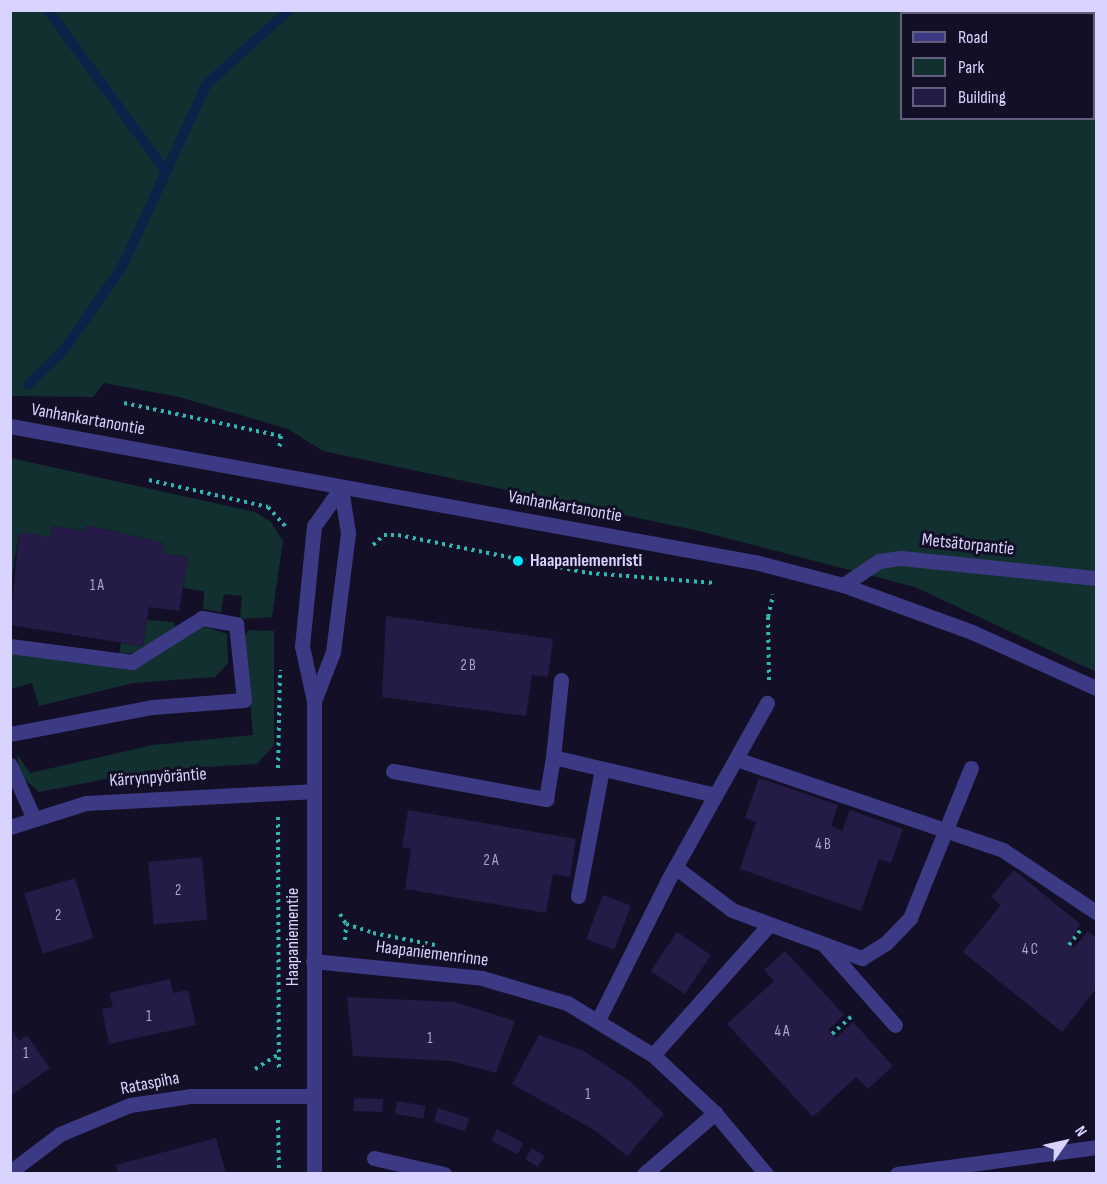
<!DOCTYPE html>
<meta charset="utf-8">
<style>
body{margin:0}
#map{position:relative;width:1107px;height:1184px;overflow:hidden;background:#130f26;font-family:"Sofia Sans Condensed",sans-serif}
div>[style]{position:absolute}
.green>*{inset:0;background:#12302f}
.stream>*{height:10px;margin:-5px;padding:0 5px;transform-origin:5px;border-radius:5px;background:#0c2248}
.building>*{inset:0;background:#241b47;transform-origin:0 0}
.path>*{height:4px;margin-top:-2px;transform-origin:0;background:repeating-linear-gradient(90deg,#2fb8b0 0 3px,transparent 0 7.5px)}
.minor>*{height:15px;margin:-7.5px;padding:0 7.5px;transform-origin:7.5px;border-radius:7.5px;background:#3d3a85}
.dots>*{width:16px;height:16px;translate:-50% -50%;box-sizing:border-box;border:3px solid #130f26;border-radius:50%}
span{translate:-50% -50%;white-space:nowrap;text-align:center;line-height:1.15;-webkit-text-stroke:6px #130f26;paint-order:stroke}
.number-label{font-size:15px;color:#aca6d1}
.number-label span{-webkit-text-stroke-width:0}
.street-label{font-size:18px;color:#d9d4ff}
.poi-label{font-size:18px;color:#d9d4ff;font-weight:700}
.left{translate:0 -50%;text-align:left}
.frame{position:absolute;inset:0;border:12px solid #d9d4ff;pointer-events:none}
.legend{position:absolute;left:900px;top:12px;width:195px;height:108px;box-sizing:border-box;background:#130f26;border:2px solid #625e7d;margin:0;padding:8px 10px;list-style:none;font-size:18px;color:#d9d4ff}
.legend li{display:flex;align-items:center;gap:12px;height:30px}
.legend b{width:30px;border:2px solid #625e7d}
.north{position:absolute;left:1035px;top:1112px;width:60px;height:60px;-webkit-text-stroke:4px #130f26;paint-order:stroke;rotate:56deg;font-size:16px;font-weight:700;line-height:24px;text-align:center;color:#d9d4ff}
.north::after{content:'';display:block;margin:auto;width:21px;height:27px;background:#d9d4ff;clip-path:polygon(50% 0,100% 100%,50% 72%,0 100%)}
</style>
<div id="map">
<div class="green">
<div style="clip-path:polygon(evenodd,11px 11px,1096px 11px,1096px 672px,915px 587px,699px 531px,323px 451px,288px 429px,179px 397px,104px 383px,93px 397px,11px 396px,11px 11px,902px 14px,1094px 14px,1094px 118px,902px 118px,902px 14px)"></div>
<div style="clip-path:polygon(11px 458px,255px 512px,271px 522px,283px 541px,272px 617px,240px 619px,242px 596px,224px 594px,221px 612px,203px 609px,204px 591px,183px 588px,188px 557px,162px 553px,164px 543px,87px 525px,85px 531px,52px 526px,50px 537px,19px 532px,11px 584px)"></div>
<div style="clip-path:polygon(147px 620px,174px 622px,175px 629px,138px 653px,119px 654px,121px 643px,143px 646px)"></div>
<div style="clip-path:polygon(202px 626px,227px 634px,228px 663px,215px 677px,133px 683px,39px 706px,32px 683px,11px 689px,11px 653px,117px 666px)"></div>
<div style="clip-path:polygon(249px 630px,274px 631px,274px 745px,257px 764px,153px 770px,39px 792px,20px 775px,17px 754px,30px 773px,153px 745px,253px 735px,244px 636px)"></div>
</div>
<div class="stream">
<div style="left:48px;top:10px;width:197px;rotate:53.9deg"></div>
<div style="left:28px;top:385px;width:50px;rotate:-44.2deg"></div>
<div style="left:64px;top:350px;width:101px;rotate:-55.1deg"></div>
<div style="left:122px;top:267px;width:200px;rotate:-65.2deg"></div>
<div style="left:206px;top:85px;width:112px;rotate:-42.1deg"></div>
</div>
<div class="building">
<div style="clip-path:polygon(86px 525px,164px 543px,162px 553px,188px 557px,179px 611px,149px 607px,143px 646px,10px 625px,19px 532px,50px 537px,52px 526px,85px 531px)"></div>
<div style="clip-path:polygon(386px 616px,553px 639px,548px 677px,532px 675px,526px 716px,382px 697px)"></div>
<div style="clip-path:polygon(759px 778px,838px 805px,831px 826px,842px 831px,850px 810px,903px 829px,891px 863px,879px 859px,861px 911px,740px 869px,756px 822px,745px 818px)"></div>
<div style="clip-path:polygon(408px 810px,576px 839px,570px 877px,553px 874px,546px 913px,405px 889px,411px 849px,402px 847px)"></div>
<div style="left:202px;top:857px;width:63px;height:54px;rotate:85deg"></div>
<div style="clip-path:polygon(1014px 870px,1080px 924px,1069px 945px,1074px 948px,1088px 931px,1096px 938px,1096px 989px,1062px 1032px,963px 952px,1001px 905px,991px 897px)"></div>
<div style="left:75px;top:878px;width:63px;height:53px;rotate:73deg"></div>
<div style="left:603px;top:895px;width:30px;height:47px;rotate:21deg"></div>
<div style="left:677px;top:932px;width:41px;height:47px;rotate:34deg"></div>
<div style="clip-path:polygon(785px 951px,844px 1015px,828px 1030px,836px 1038px,853px 1022px,893px 1066px,868px 1089px,856px 1077px,813px 1117px,727px 1024px,774px 981px,764px 970px)"></div>
<div style="clip-path:polygon(170px 979px,173px 993px,188px 990px,196px 1025px,109px 1044px,102px 1009px,113px 1007px,109px 993px)"></div>
<div style="clip-path:polygon(347px 997px,455px 1002px,515px 1021px,496px 1073px,451px 1061px,353px 1056px)"></div>
<div style="clip-path:polygon(13px 1031px,19px 1041px,27px 1035px,50px 1068px,10px 1096px)"></div>
<div style="clip-path:polygon(539px 1035px,584px 1051px,631px 1082px,664px 1114px,627px 1156px,596px 1131px,512px 1084px)"></div>
<div style="left:354px;top:1098px;width:29px;height:13px;rotate:2deg"></div>
<div style="left:397px;top:1101px;width:29px;height:13px;rotate:10deg"></div>
<div style="left:438px;top:1108px;width:33px;height:14px;rotate:18deg"></div>
<div style="left:497px;top:1129px;width:30px;height:13px;rotate:28deg"></div>
<div style="clip-path:polygon(216px 1138px,226px 1173px,118px 1174px,116px 1165px)"></div>
<div style="left:532px;top:1148px;width:15px;height:13px;rotate:32deg"></div>
</div>
<div class="path">
<div style="left:124px;top:403px;width:160px;rotate:11.9deg"></div>
<div style="left:281px;top:436px;width:14px;rotate:98deg"></div>
<div style="left:149px;top:480px;width:122px;rotate:12.8deg"></div>
<div style="left:268px;top:507px;width:28px;rotate:48deg"></div>
<div style="left:373px;top:545px;width:15px;rotate:-42deg"></div>
<div style="left:384px;top:535px;width:14px"></div>
<div style="left:398px;top:535px;width:195px;rotate:11.3deg"></div>
<div style="left:589px;top:573px;width:126px;rotate:4.5deg"></div>
<div style="left:769px;top:680px;width:63px;rotate:-90.9deg"></div>
<div style="left:768px;top:617px;width:23px;rotate:-77deg"></div>
<div style="left:278px;top:768px;width:98px;rotate:-88.8deg"></div>
<div style="left:278px;top:817px;width:254px;rotate:89.8deg"></div>
<div style="left:340px;top:914px;width:12px;rotate:59deg"></div>
<div style="left:346px;top:924px;width:28px;rotate:18deg"></div>
<div style="left:373px;top:933px;width:63px;rotate:11deg"></div>
<div style="left:345px;top:940px;width:16px;rotate:-86deg"></div>
<div style="left:1069px;top:945px;width:18px;rotate:-52deg"></div>
<div style="left:832px;top:1034px;width:28px;rotate:-42deg"></div>
<div style="left:255px;top:1069px;width:28px;rotate:-32deg"></div>
<div style="left:278px;top:1120px;width:54px;rotate:88.9deg"></div>
</div>
<div class="minor">
<div style="left:10px;top:426px;width:757px;rotate:10.35deg"></div>
<div style="left:755px;top:562px;width:91px;rotate:14.6deg"></div>
<div style="left:843px;top:585px;width:137px;rotate:20deg"></div>
<div style="left:972px;top:632px;width:136px;rotate:24.3deg"></div>
<div style="left:843px;top:585px;width:43px;rotate:-33.7deg"></div>
<div style="left:879px;top:561px;width:22px;rotate:-8deg"></div>
<div style="left:901px;top:558px;width:196px;rotate:5.9deg"></div>
<div style="left:10px;top:646px;width:123px;rotate:7.5deg"></div>
<div style="left:132px;top:662px;width:83px;rotate:-32.2deg"></div>
<div style="left:202px;top:618px;width:35px;rotate:10deg"></div>
<div style="left:236px;top:624px;width:76px;rotate:84deg"></div>
<div style="left:244px;top:700px;width:92px;rotate:175.6deg"></div>
<div style="left:152px;top:707px;width:145px;rotate:169.2deg"></div>
<div style="left:561px;top:680px;width:77px;rotate:95.9deg"></div>
<div style="left:553px;top:757px;width:166px;rotate:13.2deg"></div>
<div style="left:314px;top:701px;width:53px;rotate:-68.8deg"></div>
<div style="left:333px;top:652px;width:120px;rotate:-82.8deg"></div>
<div style="left:348px;top:533px;width:46px;rotate:-98.8deg"></div>
<div style="left:736px;top:759px;width:282px;rotate:18.8deg"></div>
<div style="left:1003px;top:850px;width:112px;rotate:33.7deg"></div>
<div style="left:10px;top:765px;width:59px;rotate:66deg"></div>
<div style="left:393px;top:771px;width:156px;rotate:10.4deg"></div>
<div style="left:546px;top:799px;width:43px;rotate:-80.5deg"></div>
<div style="left:10px;top:827px;width:80px;rotate:-17.5deg"></div>
<div style="left:86px;top:803px;width:226px;rotate:-3deg"></div>
<div style="left:675px;top:867px;width:71px;rotate:37deg"></div>
<div style="left:732px;top:910px;width:139px;rotate:20.3deg"></div>
<div style="left:862px;top:958px;width:28px;rotate:-32deg"></div>
<div style="left:886px;top:943px;width:35px;rotate:-46deg"></div>
<div style="left:910px;top:918px;width:162px;rotate:-67.9deg"></div>
<div style="left:578px;top:896px;width:129px;rotate:-79.3deg"></div>
<div style="left:826px;top:947px;width:104px;rotate:48.5deg"></div>
<div style="left:313px;top:961px;width:170px;rotate:5.7deg"></div>
<div style="left:482px;top:978px;width:89px;rotate:16.4deg"></div>
<div style="left:567px;top:1003px;width:100px;rotate:31.2deg"></div>
<div style="left:653px;top:1055px;width:85px;rotate:43.1deg"></div>
<div style="left:715px;top:1113px;width:80px;rotate:50.1deg"></div>
<div style="left:598px;top:1020px;width:157px;rotate:-63.4deg"></div>
<div style="left:668px;top:880px;width:203px;rotate:-60.8deg"></div>
<div style="left:653px;top:1055px;width:174px;rotate:-48.3deg"></div>
<div style="left:374px;top:1158px;width:72px;rotate:12.9deg"></div>
<div style="left:10px;top:1172px;width:63px;rotate:-37.2deg"></div>
<div style="left:60px;top:1134px;width:76px;rotate:-22.5deg"></div>
<div style="left:130px;top:1105px;width:62px;rotate:-8.4deg"></div>
<div style="left:191px;top:1096px;width:123px"></div>
<div style="left:314px;top:1174px;width:473px;rotate:-90deg"></div>
<div style="left:314px;top:701px;width:56px;rotate:-102.3deg"></div>
<div style="left:302px;top:646px;width:121px;rotate:-84.3deg"></div>
<div style="left:314px;top:526px;width:47px;rotate:-54.6deg"></div>
<div style="left:644px;top:1174px;width:94px;rotate:-40.7deg"></div>
<div style="left:897px;top:1174px;width:201px;rotate:-7.7deg"></div>
</div>
<div class="dots">
<div style="left:518px;top:561px;background:#00e5ff"></div>
</div>
<div class="number-label">
<span style="left:97px;top:586px">1 A</span>
<span style="left:468px;top:666px">2 B</span>
<span style="left:823px;top:845px">4 B</span>
<span style="left:491px;top:861px">2 A</span>
<span style="left:178px;top:891px">2</span>
<span style="left:58px;top:916px">2</span>
<span style="left:1030px;top:950px">4 C</span>
<span style="left:149px;top:1017px">1</span>
<span style="left:782px;top:1032px">4 A</span>
<span style="left:430px;top:1039px">1</span>
<span style="left:26px;top:1054px">1</span>
<span style="left:588px;top:1095px">1</span>
</div>
<div class="street-label">
<span style="left:88px;top:420px;rotate:10deg">Vanhankartanontie</span>
<span style="left:565px;top:507px;rotate:10deg">Vanhankartanontie</span>
<span style="left:968px;top:545px;rotate:6deg">Metsätorpantie</span>
<span style="left:158px;top:778px;rotate:-4deg">Kärrynpyöräntie</span>
<span style="left:293px;top:937px;rotate:-90deg">Haapaniementie</span>
<span style="left:432px;top:954px;rotate:7deg">Haapaniemenrinne</span>
<span style="left:150px;top:1084px;rotate:-11deg">Rataspiha</span>
</div>
<div class="poi-label">
<span class="left" style="left:530px;top:561px">Haapaniemenristi</span>
</div>
<div class="frame"></div>
<ul class="legend">
<li><b style="height:8px;background:#3d3a85"></b>Road</li>
<li><b style="height:16px;background:#12302f"></b>Park</li>
<li><b style="height:16px;background:#241b47"></b>Building</li>
</ul>
<div class="north">N</div>
</div>
